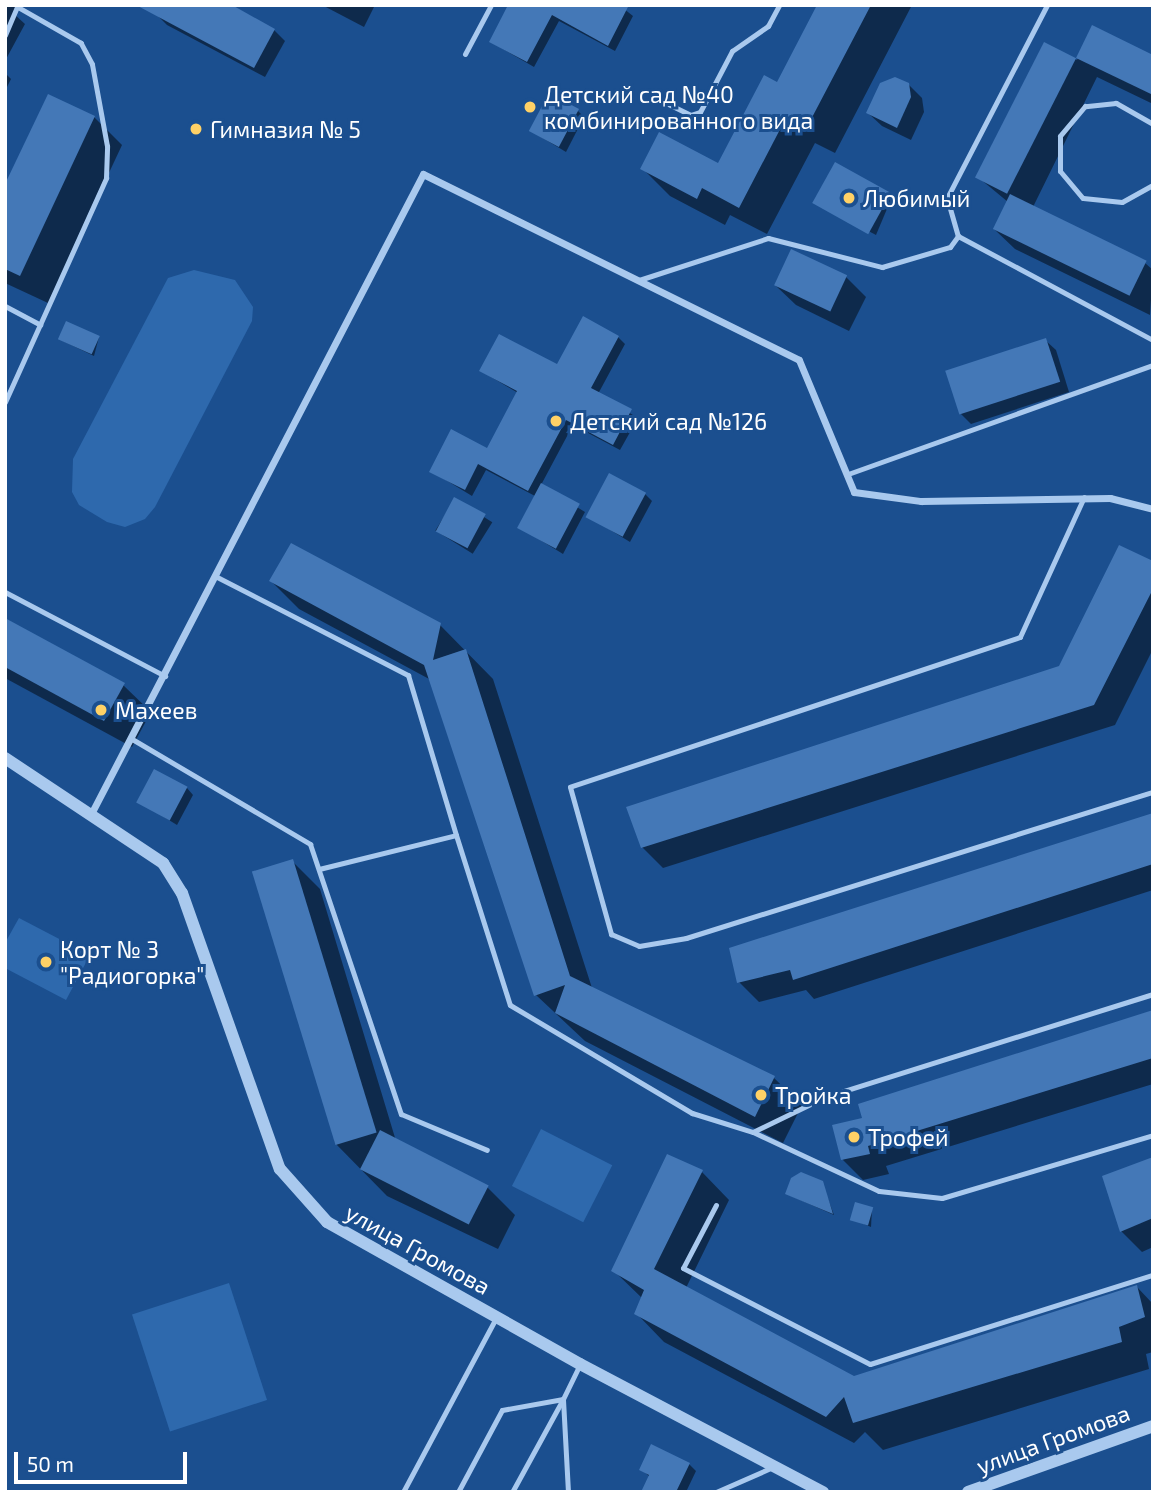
<!DOCTYPE html>
<meta charset="utf-8">
<style>
body{margin:0}
#map{position:relative;width:1158px;height:1497px;overflow:hidden;background:#1b4f8f;font-family:"Exo 2",sans-serif}
div>[style]{position:absolute}
.green>*{inset:0;background:#2e69ad;transform-origin:0 0}
.shadow>*{inset:0;background:#0007;transform-origin:0 0}
.building>*{inset:0;background:#4478b7;transform-origin:0 0}
.service>*{height:5px;margin:-2.5px;padding:0 2.5px;transform-origin:2.5px;border-radius:2.5px;background:#a9c9ee}
.minor>*{height:7px;margin:-3.5px;padding:0 3.5px;transform-origin:3.5px;border-radius:3.5px;background:#a9c9ee}
.tertiary>*{height:12px;margin:-6px;padding:0 6px;transform-origin:6px;border-radius:6px;background:#a9c9ee}
.dots>*{width:19px;height:19px;translate:-50% -50%;box-sizing:border-box;border:4px solid #1b4f8f;border-radius:50%}
span{translate:-50% -50%;white-space:nowrap;text-align:center;line-height:1.15;-webkit-text-stroke:6px #1b4f8f;paint-order:stroke}
.poi-label{font-size:23px;color:#fff}
.left{translate:0 -50%;text-align:left}
.street-label{font-size:23px;color:#fff}
.frame{position:absolute;inset:0;border:7px solid #fff;pointer-events:none}
.scale{position:absolute;left:14px;top:1452px;width:173px;height:32px;box-sizing:border-box;border:4px solid #fff;border-top:0;padding-left:9px;font-size:21px;line-height:24px;white-space:nowrap;color:#fff;-webkit-text-stroke:5px #1b4f8f;paint-order:stroke}
</style>
<div id="map">
<div class="green">
<div style="clip-path:polygon(194px 270px,235px 280px,253px 307px,252px 321px,155px 507px,145px 519px,125px 527px,107px 522px,79px 505px,72px 492px,73px 459px,168px 278px)"></div>
<div style="clip-path:polygon(19px 918px,90px 955px,66px 1000px,5px 968px,5px 943px)"></div>
<div style="left:541px;top:1129px;width:80px;height:64px;rotate:27deg"></div>
<div style="left:229px;top:1283px;width:123px;height:102px;rotate:72deg"></div>
</div>
<div class="shadow">
<div style="clip-path:polygon(5px 5px,19px 5px,14px 14px,25px 24px,5px 61px)"></div>
<div style="clip-path:polygon(322px 5px,375px 5px,364px 27px)"></div>
<div style="clip-path:polygon(510px 5px,619px 5px,633px 16px,615px 51px,559px 21px,534px 67px,491px 42px)"></div>
<div style="clip-path:polygon(819px 5px,912px 5px,835px 153px,815px 143px,767px 234px,730px 215px,725px 225px,670px 196px,642px 168px,719px 166px,777px 84px)"></div>
<div style="clip-path:polygon(157px 15px,274px 30px,285px 41px,265px 77px,167px 25px)"></div>
<div style="clip-path:polygon(1093px 27px,1153px 57px,1153px 104px,1097px 77px,1033px 207px,1145px 263px,1153px 270px,1150px 315px,1015px 249px,994px 229px,1008px 202px,979px 178px,1045px 44px,1077px 60px)"></div>
<div style="clip-path:polygon(5px 73px,11px 79px,5px 91px)"></div>
<div style="clip-path:polygon(908px 84px,922px 98px,924px 112px,911px 140px,882px 126px,868px 113px)"></div>
<div style="clip-path:polygon(578px 111px,584px 117px,566px 152px,531px 131px)"></div>
<div style="clip-path:polygon(94px 117px,122px 145px,48px 303px,5px 283px,5px 188px)"></div>
<div style="clip-path:polygon(889px 194px,892px 197px,876px 235px,815px 203px)"></div>
<div style="clip-path:polygon(846px 277px,866px 297px,849px 331px,796px 305px,775px 285px)"></div>
<div style="clip-path:polygon(99px 337px,94px 356px,63px 341px)"></div>
<div style="clip-path:polygon(618px 337px,625px 344px,598px 394px,638px 418px,620px 450px,573px 425px,541px 485px,585px 512px,563px 554px,519px 527px,535px 496px,486px 470px,472px 496px,431px 471px,488px 451px,518px 393px,481px 371px,558px 367px)"></div>
<div style="clip-path:polygon(1045px 340px,1056px 350px,1069px 392px,971px 424px,960px 413px)"></div>
<div style="clip-path:polygon(645px 494px,652px 501px,630px 542px,589px 517px)"></div>
<div style="left:455px;top:499px;width:44px;height:37px;rotate:32deg"></div>
<div style="clip-path:polygon(1153px 563px,1153px 649px,1115px 725px,663px 868px,642px 847px,1060px 667px)"></div>
<div style="clip-path:polygon(271px 581px,439px 624px,493px 679px,592px 988px,774px 1078px,802px 1105px,783px 1143px,585px 1041px,536px 995px,431px 680px,299px 609px)"></div>
<div style="clip-path:polygon(5px 620px,123px 685px,151px 712px,132px 747px,5px 678px)"></div>
<div style="clip-path:polygon(187px 788px,193px 795px,177px 825px,138px 801px)"></div>
<div style="clip-path:polygon(1153px 814px,1153px 890px,814px 999px,806px 990px,759px 1002px,739px 982px)"></div>
<div style="clip-path:polygon(292px 861px,320px 889px,396px 1141px,487px 1187px,515px 1215px,498px 1249px,387px 1196px,335px 1143px)"></div>
<div style="clip-path:polygon(1153px 1012px,1153px 1084px,886px 1166px,889px 1174px,863px 1180px,843px 1160px,864px 1119px)"></div>
<div style="clip-path:polygon(1153px 1159px,1153px 1247px,1142px 1252px,1121px 1231px)"></div>
<div style="clip-path:polygon(702px 1172px,729px 1200px,686px 1288px,854px 1378px,1137px 1287px,1153px 1304px,1153px 1352px,1146px 1354px,1149px 1369px,883px 1450px,865px 1432px,854px 1443px,664px 1342px,637px 1314px,643px 1299px,613px 1270px)"></div>
<div style="clip-path:polygon(822px 1183px,834px 1215px,787px 1194px)"></div>
<div style="clip-path:polygon(872px 1209px,871px 1227px,852px 1219px)"></div>
<div style="clip-path:polygon(689px 1464px,696px 1471px,686px 1492px,646px 1492px,650px 1477px,641px 1469px)"></div>
</div>
<div class="building">
<div style="clip-path:polygon(136px 5px,232px 5px,275px 29px,254px 68px)"></div>
<div style="clip-path:polygon(508px 5px,629px 5px,608px 46px,552px 15px,527px 62px,489px 42px)"></div>
<div style="clip-path:polygon(817px 5px,871px 5px,807px 127px,787px 116px,739px 208px,702px 188px,697px 199px,640px 169px,659px 132px,718px 163px,764px 75px,777px 82px)"></div>
<div style="clip-path:polygon(1092px 25px,1153px 55px,1153px 95px,1076px 58px)"></div>
<div style="left:1044px;top:42px;width:36px;height:152px;rotate:27deg"></div>
<div style="clip-path:polygon(895px 77px,909px 83px,911px 97px,897px 128px,866px 113px,880px 83px)"></div>
<div style="left:549px;top:93px;width:34px;height:43px;rotate:28deg"></div>
<div style="clip-path:polygon(48px 94px,95px 116px,20px 276px,5px 269px,5px 184px)"></div>
<div style="left:835px;top:162px;width:64px;height:47px;rotate:29deg"></div>
<div style="left:1010px;top:194px;width:152px;height:39px;rotate:26deg"></div>
<div style="left:791px;top:249px;width:62px;height:40px;rotate:25deg"></div>
<div style="clip-path:polygon(583px 316px,619px 336px,591px 388px,632px 409px,613px 445px,566px 420px,528px 491px,478px 464px,465px 490px,429px 472px,451px 429px,487px 448px,517px 391px,479px 371px,499px 334px,557px 364px)"></div>
<div style="left:66px;top:321px;width:37px;height:20px;rotate:24deg"></div>
<div style="left:1046px;top:338px;width:46px;height:106px;rotate:72deg"></div>
<div style="left:609px;top:473px;width:42px;height:50px;rotate:28deg"></div>
<div style="left:541px;top:483px;width:44px;height:51px;rotate:28deg"></div>
<div style="left:454px;top:497px;width:36px;height:39px;rotate:28deg"></div>
<div style="clip-path:polygon(291px 543px,441px 623px,433px 660px,466px 649px,570px 976px,775px 1076px,755px 1117px,555px 1013px,565px 985px,534px 996px,424px 665px,269px 581px)"></div>
<div style="clip-path:polygon(1119px 545px,1153px 561px,1153px 589px,1094px 705px,641px 848px,626px 807px,1059px 666px)"></div>
<div style="clip-path:polygon(5px 618px,125px 683px,104px 721px,5px 667px)"></div>
<div style="left:154px;top:769px;width:38px;height:38px;rotate:28deg"></div>
<div style="clip-path:polygon(1153px 813px,1153px 864px,793px 980px,790px 970px,737px 983px,729px 948px)"></div>
<div style="left:293px;top:859px;width:286px;height:43px;rotate:73deg"></div>
<div style="clip-path:polygon(1153px 1010px,1153px 1058px,868px 1146px,870px 1154px,841px 1160px,832px 1125px,862px 1118px,858px 1104px)"></div>
<div style="left:380px;top:1130px;width:122px;height:44px;rotate:27deg"></div>
<div style="clip-path:polygon(667px 1154px,703px 1170px,654px 1269px,854px 1376px,1137px 1285px,1145px 1317px,1119px 1327px,1122px 1342px,853px 1423px,844px 1397px,826px 1417px,634px 1314px,644px 1290px,611px 1271px)"></div>
<div style="clip-path:polygon(1153px 1157px,1153px 1218px,1120px 1232px,1102px 1176px)"></div>
<div style="clip-path:polygon(801px 1172px,823px 1181px,833px 1214px,785px 1194px,791px 1178px)"></div>
<div style="left:855px;top:1202px;width:19px;height:19px;rotate:16deg"></div>
<div style="clip-path:polygon(651px 1444px,690px 1463px,676px 1492px,641px 1492px,649px 1475px,639px 1470px)"></div>
</div>
<div class="service">
<div style="left:1047px;top:5px;width:217px;rotate:117.4deg"></div>
<div style="left:947px;top:198px;width:40px;rotate:74deg"></div>
<div style="left:958px;top:236px;width:221px;rotate:28.1deg"></div>
<div style="left:5px;top:35px;width:33px;rotate:-67deg"></div>
<div style="left:465px;top:54px;width:55px;rotate:-62deg"></div>
<div style="left:658px;top:99px;width:37px;rotate:26deg"></div>
<div style="left:691px;top:115px;width:9px;rotate:-18deg"></div>
<div style="left:700px;top:112px;width:69px;rotate:-62.3deg"></div>
<div style="left:732px;top:51px;width:44px;rotate:-34.8deg"></div>
<div style="left:768px;top:26px;width:24px;rotate:-62deg"></div>
<div style="left:1153px;top:124px;width:43px;rotate:-150.4deg"></div>
<div style="left:1116px;top:103px;width:31px;rotate:174deg"></div>
<div style="left:1085px;top:106px;width:39px;rotate:130deg"></div>
<div style="left:1060px;top:136px;width:35px;rotate:90deg"></div>
<div style="left:1060px;top:171px;width:35px;rotate:50deg"></div>
<div style="left:1083px;top:198px;width:39px;rotate:6deg"></div>
<div style="left:1122px;top:202px;width:35px;rotate:-29deg"></div>
<div style="left:639px;top:280px;width:136px;rotate:-18deg"></div>
<div style="left:768px;top:238px;width:118px;rotate:14.3deg"></div>
<div style="left:882px;top:267px;width:71px;rotate:-16.4deg"></div>
<div style="left:950px;top:247px;width:14px;rotate:-54deg"></div>
<div style="left:5px;top:306px;width:40px;rotate:28deg"></div>
<div style="left:5px;top:402px;width:246px;rotate:-65.7deg"></div>
<div style="left:106px;top:178px;width:32px;rotate:-88deg"></div>
<div style="left:107px;top:146px;width:83px;rotate:-100.4deg"></div>
<div style="left:92px;top:64px;width:24px;rotate:-118deg"></div>
<div style="left:81px;top:43px;width:73px;rotate:-150.3deg"></div>
<div style="left:848px;top:474px;width:324px;rotate:-19.7deg"></div>
<div style="left:1084px;top:497px;width:154px;rotate:114.6deg"></div>
<div style="left:1020px;top:637px;width:474px;rotate:161.6deg"></div>
<div style="left:570px;top:787px;width:153px;rotate:74.4deg"></div>
<div style="left:611px;top:934px;width:30px;rotate:23deg"></div>
<div style="left:639px;top:946px;width:48px;rotate:-9.7deg"></div>
<div style="left:686px;top:938px;width:489px;rotate:-17.4deg"></div>
<div style="left:217px;top:577px;width:215px;rotate:27.2deg"></div>
<div style="left:408px;top:675px;width:167px;rotate:73.3deg"></div>
<div style="left:5px;top:592px;width:181px;rotate:27.7deg"></div>
<div style="left:132px;top:739px;width:207px;rotate:30.5deg"></div>
<div style="left:310px;top:844px;width:285px;rotate:71.4deg"></div>
<div style="left:401px;top:1114px;width:93px;rotate:22.7deg"></div>
<div style="left:319px;top:869px;width:141px;rotate:-13.9deg"></div>
<div style="left:456px;top:835px;width:178px;rotate:72.4deg"></div>
<div style="left:510px;top:1005px;width:212px;rotate:30.7deg"></div>
<div style="left:692px;top:1113px;width:64px;rotate:17.3deg"></div>
<div style="left:1153px;top:994px;width:342px;rotate:162.6deg"></div>
<div style="left:827px;top:1096px;width:82px;rotate:154.1deg"></div>
<div style="left:753px;top:1132px;width:139px;rotate:25.1deg"></div>
<div style="left:879px;top:1191px;width:63px;rotate:6.3deg"></div>
<div style="left:942px;top:1198px;width:220px;rotate:-16.6deg"></div>
<div style="left:716px;top:1205px;width:71px;rotate:117.6deg"></div>
<div style="left:683px;top:1268px;width:210px;rotate:27.2deg"></div>
<div style="left:870px;top:1364px;width:297px;rotate:-17.5deg"></div>
<div style="left:403px;top:1492px;width:197px;rotate:-61.9deg"></div>
<div style="left:458px;top:1492px;width:93px;rotate:-61.8deg"></div>
<div style="left:502px;top:1410px;width:62px;rotate:-10.2deg"></div>
<div style="left:563px;top:1399px;width:106px;rotate:118.7deg"></div>
<div style="left:568px;top:1492px;width:93px;rotate:-93.1deg"></div>
<div style="left:563px;top:1399px;width:37px;rotate:-64deg"></div>
<div style="left:716px;top:1492px;width:62px;rotate:-23.7deg"></div>
</div>
<div class="minor">
<div style="left:91px;top:814px;width:721px;rotate:-62.58deg"></div>
<div style="left:423px;top:174px;width:419px;rotate:26.3deg"></div>
<div style="left:799px;top:360px;width:143px;rotate:67.4deg"></div>
<div style="left:854px;top:492px;width:68px;rotate:7.7deg"></div>
<div style="left:921px;top:501px;width:189px;rotate:-0.9deg"></div>
<div style="left:1110px;top:498px;width:44px;rotate:14.3deg"></div>
</div>
<div class="tertiary">
<div style="left:5px;top:758px;width:190px;rotate:33.6deg"></div>
<div style="left:163px;top:863px;width:36px;rotate:58deg"></div>
<div style="left:182px;top:893px;width:293px;rotate:70.5deg"></div>
<div style="left:280px;top:1169px;width:71px;rotate:48.4deg"></div>
<div style="left:327px;top:1222px;width:290px;rotate:29.3deg"></div>
<div style="left:580px;top:1364px;width:275px;rotate:27.8deg"></div>
<div style="left:968px;top:1492px;width:196px;rotate:-19.6deg"></div>
</div>
<div class="dots">
<div style="left:530px;top:107px;background:#ffd166"></div>
<div style="left:196px;top:129px;background:#ffd166"></div>
<div style="left:849px;top:198px;background:#ffd166"></div>
<div style="left:556px;top:421px;background:#ffd166"></div>
<div style="left:101px;top:710px;background:#ffd166"></div>
<div style="left:46px;top:962px;background:#ffd166"></div>
<div style="left:761px;top:1095px;background:#ffd166"></div>
<div style="left:854px;top:1137px;background:#ffd166"></div>
</div>
<div class="poi-label">
<span class="left" style="left:544px;top:107px">Детский сад №40<br>комбинированного вида</span>
<span class="left" style="left:210px;top:129px">Гимназия № 5</span>
<span class="left" style="left:863px;top:198px">Любимый</span>
<span class="left" style="left:570px;top:421px">Детский сад №126</span>
<span class="left" style="left:115px;top:710px">Махеев</span>
<span class="left" style="left:60px;top:962px">Корт № 3<br>"Радиогорка"</span>
<span class="left" style="left:775px;top:1095px">Тройка</span>
<span class="left" style="left:868px;top:1137px">Трофей</span>
</div>
<div class="street-label">
<span style="left:418px;top:1249px;rotate:29deg">улица Громова</span>
<span style="left:1053px;top:1439px;rotate:-20deg">улица Громова</span>
</div>
<div class="frame"></div>
<div class="scale">50 m</div>
</div>
